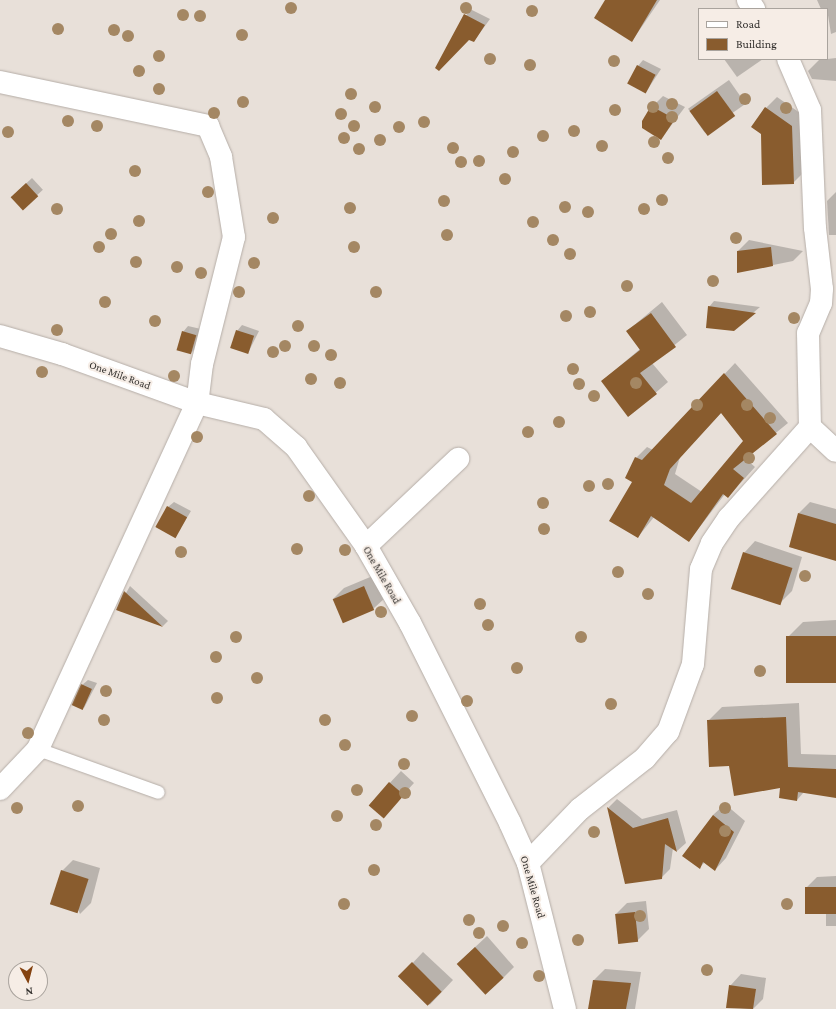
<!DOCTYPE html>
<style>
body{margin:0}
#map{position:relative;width:836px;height:1009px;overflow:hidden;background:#e8e0d9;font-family:"Crimson Pro",serif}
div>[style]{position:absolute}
.shadow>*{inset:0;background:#0003;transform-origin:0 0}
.building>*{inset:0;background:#895c2e;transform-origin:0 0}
.roads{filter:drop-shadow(0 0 1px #b5ada7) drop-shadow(0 0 1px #b5ada7)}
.lane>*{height:13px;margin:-6.5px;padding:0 6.5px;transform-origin:6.5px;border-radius:6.5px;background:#fff}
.street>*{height:22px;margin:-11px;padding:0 11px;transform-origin:11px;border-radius:11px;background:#fff}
.trees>*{width:12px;height:12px;margin:-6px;border-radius:50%;background:#a48763}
span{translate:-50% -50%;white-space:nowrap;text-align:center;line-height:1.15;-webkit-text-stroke:4px #f6ede6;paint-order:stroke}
.street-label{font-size:11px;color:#363330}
.legend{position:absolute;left:698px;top:8px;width:130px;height:52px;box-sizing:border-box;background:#f6ede6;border:1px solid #a9a39d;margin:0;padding:5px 7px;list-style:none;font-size:12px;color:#363330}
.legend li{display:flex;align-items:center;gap:8px;height:20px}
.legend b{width:20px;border:1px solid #a9a39d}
.north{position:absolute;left:8px;top:961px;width:40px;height:40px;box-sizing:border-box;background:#f6ede6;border:1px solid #a9a39d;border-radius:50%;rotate:173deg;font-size:11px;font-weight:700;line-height:16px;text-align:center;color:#363330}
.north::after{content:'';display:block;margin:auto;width:14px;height:18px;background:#844210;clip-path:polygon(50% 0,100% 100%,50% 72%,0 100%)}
</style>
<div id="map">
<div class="shadow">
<div style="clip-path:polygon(660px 0,632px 41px,605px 0)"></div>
<div style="clip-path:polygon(817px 0,836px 0,836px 32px,831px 34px,827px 9px,821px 9px)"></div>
<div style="clip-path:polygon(470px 9px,490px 19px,474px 41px,469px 38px,436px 68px)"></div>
<div style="clip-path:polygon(836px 58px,836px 81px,812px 79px,808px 71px,819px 60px)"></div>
<div style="clip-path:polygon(724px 59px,763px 59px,737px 77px)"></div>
<div style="clip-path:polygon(643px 60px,661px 69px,646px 92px,638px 66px)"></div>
<div style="left:729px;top:80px;width:29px;height:50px;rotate:55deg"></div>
<div style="clip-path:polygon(663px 96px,685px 107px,661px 139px,652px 107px)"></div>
<div style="clip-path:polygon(777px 97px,803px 115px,804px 172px,793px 183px,762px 134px,766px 108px)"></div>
<div style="left:32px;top:178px;width:16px;height:28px;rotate:47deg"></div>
<div style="clip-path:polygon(836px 192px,836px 235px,829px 235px,827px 201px)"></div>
<div style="clip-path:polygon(749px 240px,803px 251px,793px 261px,738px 272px,738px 251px)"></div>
<div style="clip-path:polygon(714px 301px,760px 307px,734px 329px,709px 307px)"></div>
<div style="clip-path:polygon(662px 302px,687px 335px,652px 363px,668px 382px,629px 416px,602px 381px,640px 349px,627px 331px)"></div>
<div style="clip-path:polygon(242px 325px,259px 331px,248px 353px,237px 331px)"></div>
<div style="clip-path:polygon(188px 326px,201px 329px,197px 347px,191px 353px,183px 332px)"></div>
<div style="clip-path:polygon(evenodd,735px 363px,788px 423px,745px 458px,755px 467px,728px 497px,725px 494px,689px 541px,654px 517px,638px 537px,633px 481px,636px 458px,647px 447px,653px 450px,735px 363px,722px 412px,744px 441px,702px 492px,675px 474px,680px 457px,722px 412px)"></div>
<div style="clip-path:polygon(174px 502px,191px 511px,176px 536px,168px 507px)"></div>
<div style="clip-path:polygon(810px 502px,836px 509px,836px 560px,790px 547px,799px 513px)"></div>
<div style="clip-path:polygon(755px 541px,802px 557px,792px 591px,781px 602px,744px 553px)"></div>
<div style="clip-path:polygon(375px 575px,385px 598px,373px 609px,333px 599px,344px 588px)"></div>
<div style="clip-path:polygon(130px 586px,168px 621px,163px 626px,117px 609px)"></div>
<div style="clip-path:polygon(836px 620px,836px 682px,787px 638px,803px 622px)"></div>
<div style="clip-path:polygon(88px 680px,97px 683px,84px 708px,82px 685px)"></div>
<div style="clip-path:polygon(799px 703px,801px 754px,836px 755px,836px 797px,804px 792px,797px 800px,782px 787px,730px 765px,708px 721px,722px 707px)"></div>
<div style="clip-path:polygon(401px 771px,414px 783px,394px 805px,370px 804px)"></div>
<div style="clip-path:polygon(617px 799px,642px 819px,677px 810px,686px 843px,677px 851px,673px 848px,670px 869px,661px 878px,626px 883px,608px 808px)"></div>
<div style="clip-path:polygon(725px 804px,745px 821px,726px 858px,715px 870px,705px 862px,700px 867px,713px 815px)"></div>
<div style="clip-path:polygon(73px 860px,100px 868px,91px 903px,80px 914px,62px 871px)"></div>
<div style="clip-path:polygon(836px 876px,836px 926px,826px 926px,826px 913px,806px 888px,817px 877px)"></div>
<div style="clip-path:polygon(646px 901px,649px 929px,637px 941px,616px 914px,627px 903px)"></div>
<div style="clip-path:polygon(487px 936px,514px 967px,503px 978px,458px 963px)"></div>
<div style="left:423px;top:952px;width:41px;height:34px;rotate:43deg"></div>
<div style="clip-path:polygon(605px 969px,641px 972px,635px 1009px,589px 1009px,594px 980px)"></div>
<div style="clip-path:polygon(741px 974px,766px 978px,763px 999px,753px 1009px,727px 1007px,730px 986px)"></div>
</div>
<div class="building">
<div style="clip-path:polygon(605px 0,657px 0,632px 42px,594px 18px)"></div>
<div style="clip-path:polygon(464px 14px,485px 25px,474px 42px,469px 40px,439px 71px,435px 68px)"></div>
<div style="left:637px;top:65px;width:21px;height:21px;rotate:28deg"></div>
<div style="left:717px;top:91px;width:31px;height:34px;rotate:54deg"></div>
<div style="clip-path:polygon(651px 106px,675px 119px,661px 140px,642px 128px,642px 121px)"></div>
<div style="clip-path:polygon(765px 107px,792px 126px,794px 184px,762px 185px,761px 134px,751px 127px)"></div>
<div style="left:26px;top:183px;width:18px;height:21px;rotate:47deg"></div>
<div style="clip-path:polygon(771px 247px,773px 266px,737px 273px,737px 251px)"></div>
<div style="clip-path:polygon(708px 306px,756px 313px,734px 331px,706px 328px)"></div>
<div style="clip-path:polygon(651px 313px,676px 347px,640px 373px,657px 394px,628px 417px,601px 381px,640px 350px,626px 331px)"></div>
<div style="left:236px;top:330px;width:19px;height:19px;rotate:18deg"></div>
<div style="left:182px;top:331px;width:15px;height:20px;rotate:16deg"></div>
<div style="clip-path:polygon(evenodd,724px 373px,777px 434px,733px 469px,744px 478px,728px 498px,723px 494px,689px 542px,651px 516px,638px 538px,609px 521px,632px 482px,625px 478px,635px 457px,642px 460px,724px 373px,721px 413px,743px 441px,691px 503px,664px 485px,670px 469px,721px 413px)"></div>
<div style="left:167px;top:506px;width:23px;height:24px;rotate:29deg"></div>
<div style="clip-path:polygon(798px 513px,836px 524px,836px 561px,789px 547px)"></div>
<div style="left:743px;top:552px;width:52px;height:39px;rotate:18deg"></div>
<div style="left:364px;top:586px;width:26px;height:34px;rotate:67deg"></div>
<div style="clip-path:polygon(124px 591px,163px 627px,116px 610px)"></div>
<div style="left:836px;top:636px;width:47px;height:50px;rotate:90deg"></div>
<div style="left:81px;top:684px;width:12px;height:23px;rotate:24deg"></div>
<div style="clip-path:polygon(786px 717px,788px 767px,836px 769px,836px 798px,798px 792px,797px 801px,779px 798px,780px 788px,734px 796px,729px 766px,709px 767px,707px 720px)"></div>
<div style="left:389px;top:782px;width:20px;height:31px;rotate:41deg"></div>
<div style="clip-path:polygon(607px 807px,633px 828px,668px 818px,677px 852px,665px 844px,662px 879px,625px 884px)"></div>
<div style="clip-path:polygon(713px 815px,734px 832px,715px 871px,703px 862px,700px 869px,682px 856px)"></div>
<div style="left:61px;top:870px;width:29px;height:36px;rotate:18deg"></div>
<div style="left:836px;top:887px;width:27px;height:31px;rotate:90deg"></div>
<div style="left:635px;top:912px;width:30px;height:20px;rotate:84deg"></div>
<div style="left:475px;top:947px;width:42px;height:25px;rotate:47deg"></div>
<div style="left:412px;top:962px;width:42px;height:20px;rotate:45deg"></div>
<div style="clip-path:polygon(593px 980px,631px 983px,626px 1009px,588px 1009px)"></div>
<div style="clip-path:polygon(729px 985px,756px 989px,753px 1009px,726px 1008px)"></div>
</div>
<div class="roads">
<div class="lane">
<div style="left:38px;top:749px;width:127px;rotate:19.7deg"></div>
</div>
<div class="street">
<div style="left:748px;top:0;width:11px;rotate:56deg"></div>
<div style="left:788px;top:59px;width:56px;rotate:66.7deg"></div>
<div style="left:810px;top:110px;width:118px;rotate:87.6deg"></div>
<div style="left:815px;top:228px;width:61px;rotate:83.5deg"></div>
<div style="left:822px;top:289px;width:14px;rotate:94deg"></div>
<div style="left:821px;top:303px;width:33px;rotate:113deg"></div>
<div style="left:808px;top:333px;width:94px;rotate:88.8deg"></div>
<div style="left:810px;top:427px;width:35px;rotate:43deg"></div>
<div style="left:0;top:82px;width:213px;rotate:11.9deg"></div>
<div style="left:208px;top:126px;width:34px;rotate:67deg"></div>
<div style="left:221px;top:157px;width:81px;rotate:80.8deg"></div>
<div style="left:234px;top:237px;width:131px;rotate:104.1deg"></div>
<div style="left:202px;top:364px;width:39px;rotate:97deg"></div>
<div style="left:197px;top:403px;width:381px;rotate:114.7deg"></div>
<div style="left:38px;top:749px;width:55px;rotate:133.5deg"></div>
<div style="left:0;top:336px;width:65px;rotate:16.2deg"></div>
<div style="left:62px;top:354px;width:144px;rotate:19.9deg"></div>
<div style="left:197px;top:403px;width:69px;rotate:13.4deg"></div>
<div style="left:264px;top:419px;width:43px;rotate:41.2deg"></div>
<div style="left:296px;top:447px;width:121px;rotate:54.7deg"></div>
<div style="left:366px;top:546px;width:89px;rotate:60.3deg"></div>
<div style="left:410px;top:623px;width:224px;rotate:63.4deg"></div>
<div style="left:510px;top:823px;width:44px;rotate:65.8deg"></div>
<div style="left:528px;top:863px;width:151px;rotate:75.8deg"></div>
<div style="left:366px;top:546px;width:127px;rotate:-43.4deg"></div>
<div style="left:528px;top:863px;width:75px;rotate:-46.1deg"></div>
<div style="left:580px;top:809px;width:83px;rotate:-38.1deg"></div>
<div style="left:645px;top:758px;width:35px;rotate:-49deg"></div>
<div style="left:668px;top:732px;width:72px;rotate:-69.8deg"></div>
<div style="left:693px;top:664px;width:95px;rotate:-85.2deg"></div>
<div style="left:701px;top:569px;width:28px;rotate:-67deg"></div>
<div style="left:712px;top:543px;width:30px;rotate:-56deg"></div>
<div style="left:729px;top:518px;width:122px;rotate:-48.3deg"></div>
</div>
</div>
<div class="trees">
<div style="left:291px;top:8px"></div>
<div style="left:466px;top:8px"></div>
<div style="left:532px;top:11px"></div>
<div style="left:183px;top:15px"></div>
<div style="left:200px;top:16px"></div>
<div style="left:58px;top:29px"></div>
<div style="left:114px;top:30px"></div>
<div style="left:242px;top:35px"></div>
<div style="left:128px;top:36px"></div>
<div style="left:159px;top:56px"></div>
<div style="left:490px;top:59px"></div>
<div style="left:614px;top:61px"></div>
<div style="left:530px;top:65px"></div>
<div style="left:139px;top:71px"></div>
<div style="left:159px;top:89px"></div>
<div style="left:351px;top:94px"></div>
<div style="left:745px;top:99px"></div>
<div style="left:243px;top:102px"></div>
<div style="left:672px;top:104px"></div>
<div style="left:375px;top:107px"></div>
<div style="left:653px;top:107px"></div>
<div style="left:786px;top:108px"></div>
<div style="left:615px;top:110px"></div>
<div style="left:214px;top:113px"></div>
<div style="left:341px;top:114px"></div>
<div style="left:672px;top:117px"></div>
<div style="left:68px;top:121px"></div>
<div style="left:424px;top:122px"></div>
<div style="left:97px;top:126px"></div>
<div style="left:354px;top:126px"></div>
<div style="left:399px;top:127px"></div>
<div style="left:574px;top:131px"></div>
<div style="left:8px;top:132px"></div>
<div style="left:543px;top:136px"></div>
<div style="left:344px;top:138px"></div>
<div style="left:380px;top:140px"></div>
<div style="left:654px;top:142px"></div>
<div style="left:602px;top:146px"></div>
<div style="left:453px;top:148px"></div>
<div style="left:359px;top:149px"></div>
<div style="left:513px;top:152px"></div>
<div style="left:668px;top:158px"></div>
<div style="left:479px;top:161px"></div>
<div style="left:461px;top:162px"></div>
<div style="left:135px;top:171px"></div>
<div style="left:505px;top:179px"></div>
<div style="left:208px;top:192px"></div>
<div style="left:662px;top:200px"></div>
<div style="left:444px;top:201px"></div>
<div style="left:565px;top:207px"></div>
<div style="left:350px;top:208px"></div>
<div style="left:57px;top:209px"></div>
<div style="left:644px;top:209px"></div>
<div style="left:588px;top:212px"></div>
<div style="left:273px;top:218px"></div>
<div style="left:139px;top:221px"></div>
<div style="left:533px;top:222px"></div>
<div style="left:111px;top:234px"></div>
<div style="left:447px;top:235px"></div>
<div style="left:736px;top:238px"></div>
<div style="left:553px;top:240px"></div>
<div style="left:99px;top:247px"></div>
<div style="left:354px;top:247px"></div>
<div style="left:570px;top:254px"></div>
<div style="left:136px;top:262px"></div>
<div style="left:254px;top:263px"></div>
<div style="left:177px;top:267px"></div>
<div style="left:201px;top:273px"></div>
<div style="left:713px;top:281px"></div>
<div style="left:627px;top:286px"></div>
<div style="left:239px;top:292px"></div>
<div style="left:376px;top:292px"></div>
<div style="left:105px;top:302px"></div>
<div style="left:590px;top:312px"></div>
<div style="left:566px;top:316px"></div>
<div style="left:794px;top:318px"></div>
<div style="left:155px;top:321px"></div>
<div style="left:298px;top:326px"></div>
<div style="left:57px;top:330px"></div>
<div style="left:285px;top:346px"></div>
<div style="left:314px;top:346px"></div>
<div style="left:273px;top:352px"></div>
<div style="left:331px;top:355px"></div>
<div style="left:573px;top:369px"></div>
<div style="left:42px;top:372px"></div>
<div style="left:174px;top:376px"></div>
<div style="left:311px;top:379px"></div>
<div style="left:340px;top:383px"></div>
<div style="left:636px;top:383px"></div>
<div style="left:579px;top:384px"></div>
<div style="left:594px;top:396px"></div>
<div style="left:697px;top:405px"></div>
<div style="left:747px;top:405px"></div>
<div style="left:770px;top:418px"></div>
<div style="left:559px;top:422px"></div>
<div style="left:528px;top:432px"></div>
<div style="left:197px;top:437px"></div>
<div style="left:749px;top:458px"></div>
<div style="left:608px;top:484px"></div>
<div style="left:589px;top:486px"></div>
<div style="left:309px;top:496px"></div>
<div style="left:543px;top:503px"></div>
<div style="left:544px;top:529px"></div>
<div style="left:297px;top:549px"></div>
<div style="left:345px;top:550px"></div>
<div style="left:181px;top:552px"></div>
<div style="left:618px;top:572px"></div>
<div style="left:805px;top:576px"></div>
<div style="left:648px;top:594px"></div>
<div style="left:480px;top:604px"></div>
<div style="left:381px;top:612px"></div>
<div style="left:488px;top:625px"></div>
<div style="left:236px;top:637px"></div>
<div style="left:581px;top:637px"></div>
<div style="left:216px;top:657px"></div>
<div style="left:517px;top:668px"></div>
<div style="left:760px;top:671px"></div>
<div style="left:257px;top:678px"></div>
<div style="left:106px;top:691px"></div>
<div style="left:217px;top:698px"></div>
<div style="left:467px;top:701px"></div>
<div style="left:611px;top:704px"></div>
<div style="left:412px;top:716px"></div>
<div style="left:104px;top:720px"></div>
<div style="left:325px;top:720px"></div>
<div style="left:28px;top:733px"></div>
<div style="left:345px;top:745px"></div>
<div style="left:404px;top:764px"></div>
<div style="left:357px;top:790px"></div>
<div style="left:405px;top:793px"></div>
<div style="left:78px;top:806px"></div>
<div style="left:17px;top:808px"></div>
<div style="left:725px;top:808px"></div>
<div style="left:337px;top:816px"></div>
<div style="left:376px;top:825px"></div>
<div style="left:725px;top:831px"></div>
<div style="left:594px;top:832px"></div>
<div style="left:374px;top:870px"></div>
<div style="left:344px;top:904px"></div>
<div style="left:787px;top:904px"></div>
<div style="left:640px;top:916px"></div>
<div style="left:469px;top:920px"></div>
<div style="left:503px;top:926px"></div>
<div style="left:479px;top:933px"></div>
<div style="left:578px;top:940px"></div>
<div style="left:522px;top:943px"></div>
<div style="left:707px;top:970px"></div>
<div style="left:539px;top:976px"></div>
</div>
<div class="street-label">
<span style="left:120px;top:375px;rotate:20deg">One Mile Road</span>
<span style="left:382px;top:575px;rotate:60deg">One Mile Road</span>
<span style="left:533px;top:887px;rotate:74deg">One Mile Road</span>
</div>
<ul class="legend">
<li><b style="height:5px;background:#fff"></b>Road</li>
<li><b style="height:11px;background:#895c2e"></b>Building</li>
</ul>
<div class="north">N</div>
</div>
